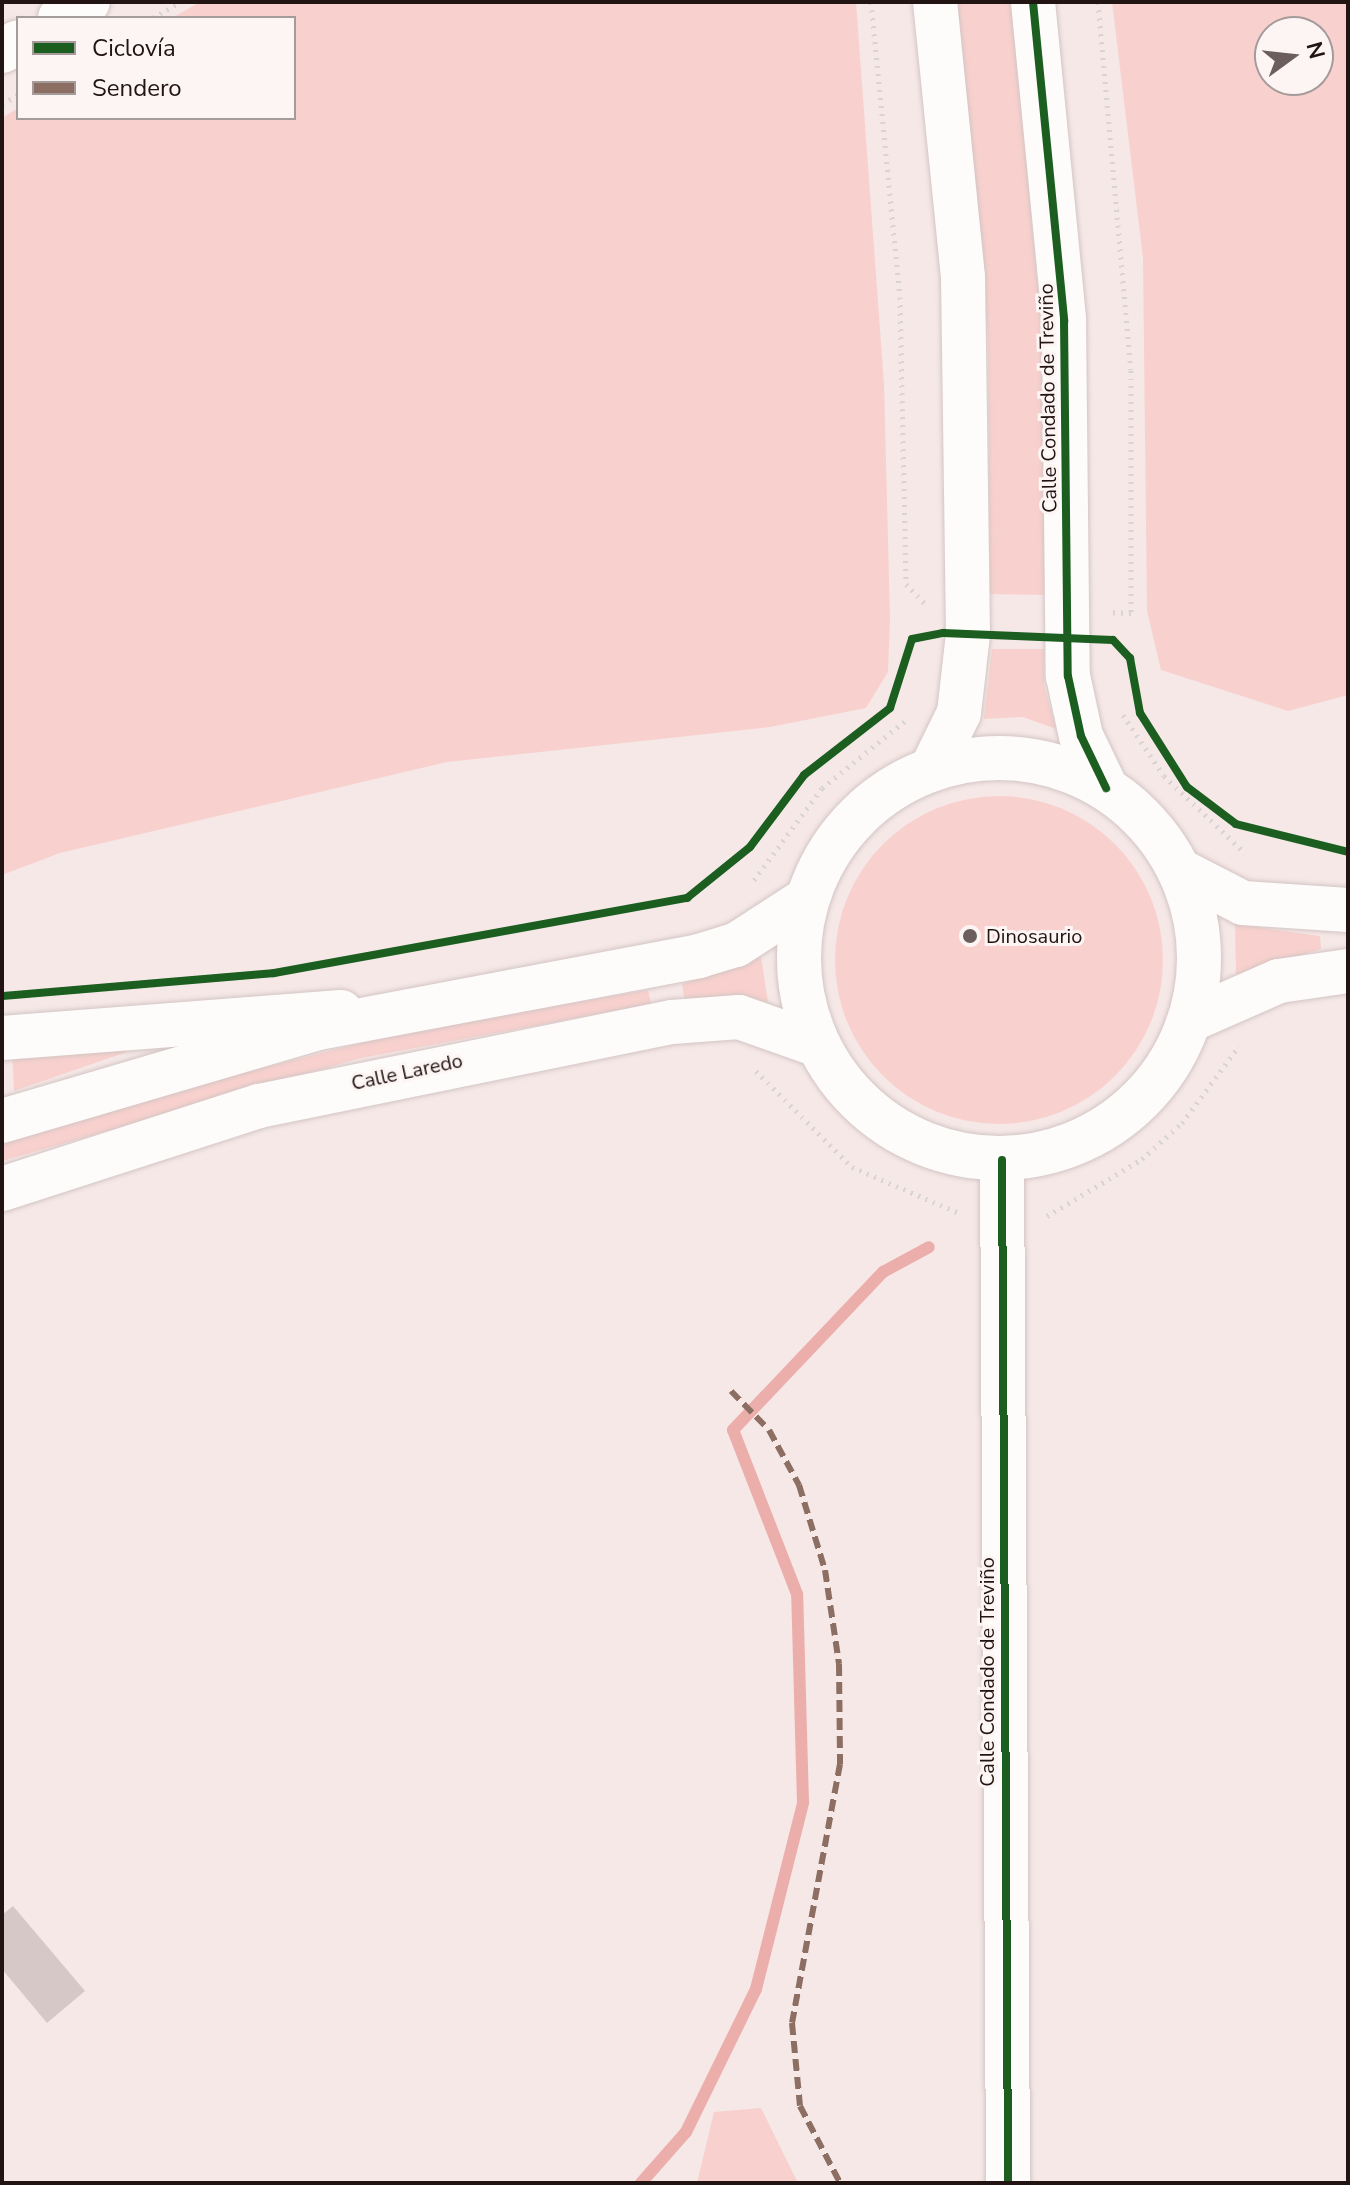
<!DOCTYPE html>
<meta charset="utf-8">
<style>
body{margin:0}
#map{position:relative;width:1350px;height:2185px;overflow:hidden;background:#f5e8e7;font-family:"Nunito Sans",sans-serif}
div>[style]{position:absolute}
.green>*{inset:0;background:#f8d1ce}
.round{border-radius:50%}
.stream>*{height:12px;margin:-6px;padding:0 6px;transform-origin:6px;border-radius:6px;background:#ecaeaa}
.building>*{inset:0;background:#d5c8c7}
.path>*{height:5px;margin-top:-2.5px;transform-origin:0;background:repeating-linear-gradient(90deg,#d8d4d3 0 2px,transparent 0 8px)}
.roads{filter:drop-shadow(0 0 2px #d3c5c4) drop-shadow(0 0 2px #d3c5c4)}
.minor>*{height:44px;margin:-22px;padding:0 22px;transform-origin:22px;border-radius:22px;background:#fefcfb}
.major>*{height:44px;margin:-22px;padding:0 22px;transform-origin:22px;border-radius:22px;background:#fefcfb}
.major>.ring{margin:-22px;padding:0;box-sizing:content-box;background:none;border:44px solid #fefcfb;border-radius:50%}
.quiet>*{height:6px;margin-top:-3px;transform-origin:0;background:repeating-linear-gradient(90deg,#8d6e63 0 12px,transparent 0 18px)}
.cycleway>*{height:8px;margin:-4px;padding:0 4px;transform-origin:4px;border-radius:4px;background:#1b5e20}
.dots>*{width:22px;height:22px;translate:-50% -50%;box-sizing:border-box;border:4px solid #fdf5f4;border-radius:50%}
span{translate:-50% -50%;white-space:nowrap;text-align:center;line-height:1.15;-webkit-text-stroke:6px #fdf5f4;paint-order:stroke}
.street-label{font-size:20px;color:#211413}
.poi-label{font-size:20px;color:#211413}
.left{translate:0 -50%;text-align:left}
.frame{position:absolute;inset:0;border:4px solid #211413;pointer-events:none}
.legend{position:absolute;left:16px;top:16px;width:280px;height:104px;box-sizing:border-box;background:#fdf5f4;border:2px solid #a59b9a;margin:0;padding:10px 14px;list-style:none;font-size:24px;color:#211413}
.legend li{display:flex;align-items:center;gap:16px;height:40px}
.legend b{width:40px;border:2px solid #a59b9a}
.north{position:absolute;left:1254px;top:16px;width:80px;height:80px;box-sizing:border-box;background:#fdf5f4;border:2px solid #a59b9a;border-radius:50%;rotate:75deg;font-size:22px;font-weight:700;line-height:32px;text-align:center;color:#211413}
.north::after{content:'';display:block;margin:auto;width:28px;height:36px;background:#6b5e5d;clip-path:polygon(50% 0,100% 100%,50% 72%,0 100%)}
</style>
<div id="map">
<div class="green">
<div style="clip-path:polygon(200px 2px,856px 2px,884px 384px,890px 618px,888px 672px,866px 708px,770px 727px,447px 762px,60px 853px,2px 875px,2px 118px,18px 108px,18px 118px,294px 118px,294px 18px,172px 18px)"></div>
<div style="clip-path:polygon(957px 2px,1012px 2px,1041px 323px,1046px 595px,990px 594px,988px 336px)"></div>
<div style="clip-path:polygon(evenodd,1112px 2px,1348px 2px,1348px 695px,1288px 711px,1161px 670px,1147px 611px,1143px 258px,1112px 2px,1270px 32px,1318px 32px,1318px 80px,1270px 80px,1270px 32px)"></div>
<div style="clip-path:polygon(992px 649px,1044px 649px,1044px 685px,1056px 729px,1023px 717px,984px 719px)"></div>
<div class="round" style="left:835px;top:796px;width:328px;height:328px"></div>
<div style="clip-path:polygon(1235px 924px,1320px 936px,1321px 949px,1236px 975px)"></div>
<div style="clip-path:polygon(761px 957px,768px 1002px,739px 996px,685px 1001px,682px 984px)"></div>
<div style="clip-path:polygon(648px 990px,651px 1004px,361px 1058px,2px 1161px,2px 1144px,169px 1092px,408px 1031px)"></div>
<div style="clip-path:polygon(121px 1044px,127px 1052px,14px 1091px,12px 1050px)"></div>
<div style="clip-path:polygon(761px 2108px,798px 2183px,697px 2183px,714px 2112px)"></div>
</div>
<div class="stream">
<div style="left:641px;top:2183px;width:68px;rotate:-48.6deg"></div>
<div style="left:686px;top:2132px;width:159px;rotate:-63.9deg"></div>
<div style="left:756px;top:1989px;width:192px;rotate:-75.8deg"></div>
<div style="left:803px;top:1803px;width:209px;rotate:-91.6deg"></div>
<div style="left:797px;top:1594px;width:176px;rotate:-111.3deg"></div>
<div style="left:733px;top:1430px;width:218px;rotate:-46.5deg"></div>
<div style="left:883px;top:1272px;width:52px;rotate:-28.5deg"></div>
</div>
<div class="building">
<div style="clip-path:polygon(13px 1906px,85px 1991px,47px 2023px,2px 1969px,2px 1915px)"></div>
</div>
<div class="path">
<div style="left:871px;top:2px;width:296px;rotate:84.4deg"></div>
<div style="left:900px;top:297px;width:287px;rotate:88.8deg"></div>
<div style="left:906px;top:584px;width:30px;rotate:46deg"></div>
<div style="left:1098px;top:2px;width:369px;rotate:84.9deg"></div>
<div style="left:1131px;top:370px;width:243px;rotate:90deg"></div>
<div style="left:1131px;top:613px;width:23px;rotate:-178deg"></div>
<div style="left:153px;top:18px;width:31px;rotate:-31deg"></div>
<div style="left:2px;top:104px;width:18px;rotate:-29deg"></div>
<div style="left:1123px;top:715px;width:73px;rotate:56.1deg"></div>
<div style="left:1164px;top:776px;width:112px;rotate:43.5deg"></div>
<div style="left:754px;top:880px;width:114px;rotate:-53.5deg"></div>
<div style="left:822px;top:788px;width:107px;rotate:-38.9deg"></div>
<div style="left:756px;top:1071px;width:136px;rotate:45deg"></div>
<div style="left:852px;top:1167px;width:116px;rotate:23.3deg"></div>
<div style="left:1047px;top:1216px;width:111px;rotate:-31deg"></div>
<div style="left:1142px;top:1159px;width:54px;rotate:-42deg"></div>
<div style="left:1182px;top:1123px;width:96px;rotate:-53.5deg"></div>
</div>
<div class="roads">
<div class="minor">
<div style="left:1033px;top:2px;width:320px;rotate:84.4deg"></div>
<div style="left:1064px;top:320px;width:356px;rotate:89.4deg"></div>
<div style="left:1068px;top:676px;width:61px;rotate:77.8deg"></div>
<div style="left:1081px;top:736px;width:58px;rotate:64.3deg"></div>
<div style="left:60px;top:18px;width:32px;rotate:-30deg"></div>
<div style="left:2px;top:51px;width:18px;rotate:-29deg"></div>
<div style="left:932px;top:768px;width:61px;rotate:-63.9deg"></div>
<div style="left:959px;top:713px;width:80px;rotate:-83.5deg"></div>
<div style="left:968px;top:634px;width:357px;rotate:-90.8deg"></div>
<div style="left:963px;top:277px;width:276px;rotate:-95.8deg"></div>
<div style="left:2px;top:1038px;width:340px;rotate:-4.4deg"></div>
<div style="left:1002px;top:1160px;width:1023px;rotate:89.66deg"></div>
</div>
<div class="major">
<div class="ring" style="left:799px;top:758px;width:356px;height:356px"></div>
<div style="left:1179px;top:870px;width:72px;rotate:27.3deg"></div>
<div style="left:1243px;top:903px;width:105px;rotate:3.8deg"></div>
<div style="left:1190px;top:1020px;width:97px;rotate:-23.7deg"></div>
<div style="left:1279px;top:981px;width:70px;rotate:-8.2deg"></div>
<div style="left:2px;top:1121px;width:330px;rotate:-16.4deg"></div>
<div style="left:319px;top:1028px;width:387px;rotate:-10.7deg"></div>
<div style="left:699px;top:956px;width:39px;rotate:-17deg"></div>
<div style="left:736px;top:945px;width:85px;rotate:-32.9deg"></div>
<div style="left:2px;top:1189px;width:270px;rotate:-17.9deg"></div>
<div style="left:259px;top:1106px;width:421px;rotate:-11.5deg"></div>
<div style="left:672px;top:1022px;width:67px;rotate:-4.3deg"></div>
<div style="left:739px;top:1017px;width:84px;rotate:19.5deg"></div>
</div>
</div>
<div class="quiet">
<div style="left:731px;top:1391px;width:54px;rotate:45.7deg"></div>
<div style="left:769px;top:1430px;width:63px;rotate:61.4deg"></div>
<div style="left:799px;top:1485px;width:89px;rotate:73deg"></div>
<div style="left:825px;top:1570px;width:95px;rotate:81.5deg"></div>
<div style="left:839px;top:1664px;width:100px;rotate:89.4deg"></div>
<div style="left:840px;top:1764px;width:263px;rotate:100.5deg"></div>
<div style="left:792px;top:2023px;width:83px;rotate:84.5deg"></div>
<div style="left:800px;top:2106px;width:87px;rotate:62.5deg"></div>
</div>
<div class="cycleway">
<div style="left:1033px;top:2px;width:320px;rotate:84.4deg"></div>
<div style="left:1064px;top:320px;width:356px;rotate:89.4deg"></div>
<div style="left:1068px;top:676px;width:61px;rotate:77.8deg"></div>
<div style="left:1081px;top:736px;width:58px;rotate:64.3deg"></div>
<div style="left:2px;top:996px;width:273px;rotate:-4.8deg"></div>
<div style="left:274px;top:973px;width:420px;rotate:-10.3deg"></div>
<div style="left:687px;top:898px;width:81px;rotate:-39deg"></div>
<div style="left:750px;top:847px;width:90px;rotate:-53.1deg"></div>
<div style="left:804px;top:775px;width:109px;rotate:-37.9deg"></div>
<div style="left:890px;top:708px;width:72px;rotate:-72.3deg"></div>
<div style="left:912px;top:639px;width:32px;rotate:-11deg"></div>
<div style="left:943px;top:633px;width:170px;rotate:2.4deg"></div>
<div style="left:1113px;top:640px;width:25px;rotate:47deg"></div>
<div style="left:1130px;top:658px;width:56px;rotate:79.7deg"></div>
<div style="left:1140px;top:713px;width:88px;rotate:57.6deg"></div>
<div style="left:1187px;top:787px;width:61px;rotate:37.1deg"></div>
<div style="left:1236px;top:824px;width:115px;rotate:14deg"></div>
<div style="left:1002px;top:1160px;width:1023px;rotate:89.66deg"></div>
</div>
<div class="dots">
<div style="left:970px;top:936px;background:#6b5e5d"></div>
</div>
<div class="street-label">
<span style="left:1048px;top:398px;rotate:-91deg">Calle Condado de Treviño</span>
<span style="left:407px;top:1072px;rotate:-12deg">Calle Laredo</span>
<span style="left:987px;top:1672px;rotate:-90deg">Calle Condado de Treviño</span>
</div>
<div class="poi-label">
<span class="left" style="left:986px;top:936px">Dinosaurio</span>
</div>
<div class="frame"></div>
<ul class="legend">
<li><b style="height:10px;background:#1b5e20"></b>Ciclovía</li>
<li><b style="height:10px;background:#8d6e63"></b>Sendero</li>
</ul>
<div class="north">N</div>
</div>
